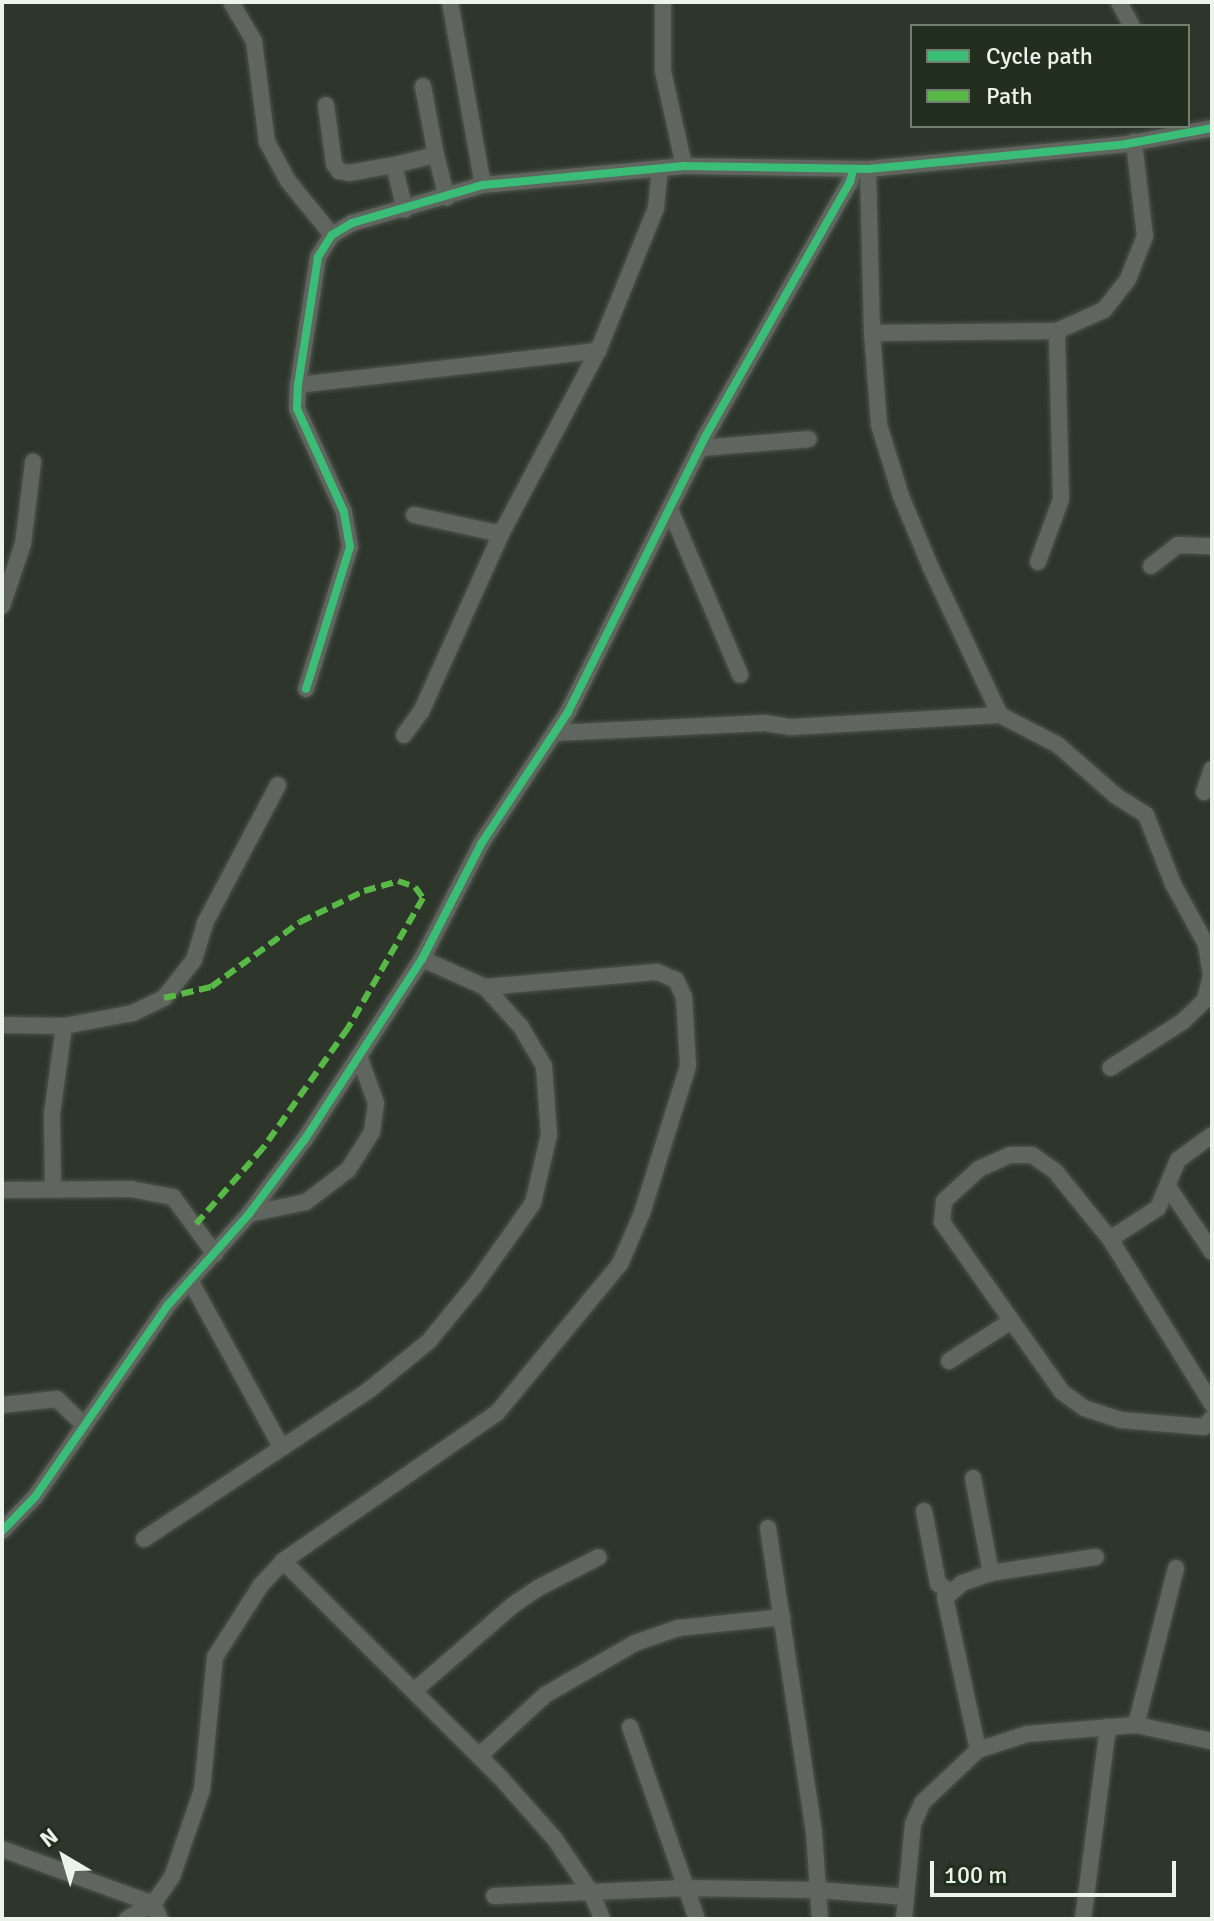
<!DOCTYPE html>
<style>
body{margin:0}
#map{position:relative;width:1214px;height:1921px;overflow:hidden;background:#2e362c;font-family:Signika,sans-serif}
div>[style]{position:absolute}
.roads{filter:drop-shadow(0 0 2px #4d544c) drop-shadow(0 0 2px #4d544c)}
.minor>*{height:16px;margin:-8px;padding:0 8px;transform-origin:8px;border-radius:8px;background:#60665f}
.quiet>*{height:6px;margin-top:-3px;transform-origin:0;background:repeating-linear-gradient(90deg,#58b947 0 12px,transparent 0 18px)}
.cycleway>*{height:8px;margin:-4px;padding:0 4px;transform-origin:4px;border-radius:4px;background:#3abd76}
span{translate:-50% -50%;white-space:nowrap;text-align:center;line-height:1.15;-webkit-text-stroke:8px #222f1f;paint-order:stroke}
.frame{position:absolute;inset:0;border:4px solid #ebf4e9;pointer-events:none}
.legend{position:absolute;left:910px;top:24px;width:280px;height:104px;box-sizing:border-box;background:#222f1f;border:2px solid #727e70;margin:0;padding:10px 14px;list-style:none;font-size:24px;color:#ebf4e9}
.legend li{display:flex;align-items:center;gap:16px;height:40px}
.legend b{width:40px;border:2px solid #727e70}
.north{position:absolute;left:24px;top:1817px;width:80px;height:80px;-webkit-text-stroke:6px #222f1f;paint-order:stroke;rotate:322deg;font-size:22px;font-weight:700;line-height:32px;text-align:center;color:#ebf4e9}
.north::after{content:'';display:block;margin:auto;width:28px;height:36px;background:#ebf4e9;clip-path:polygon(50% 0,100% 100%,50% 72%,0 100%)}
.scale{position:absolute;left:930px;top:1861px;width:246px;height:36px;box-sizing:border-box;border:4px solid #ebf4e9;border-top:0;padding-left:10px;font-size:24px;line-height:28px;white-space:nowrap;color:#ebf4e9;-webkit-text-stroke:6px #222f1f;paint-order:stroke}
</style>
<div id="map">
<div class="roads">
<div class="minor">
<div style="left:231px;top:2px;width:45px;rotate:59.5deg"></div>
<div style="left:254px;top:41px;width:102px;rotate:82.7deg"></div>
<div style="left:267px;top:142px;width:44px;rotate:61.7deg"></div>
<div style="left:288px;top:181px;width:70px;rotate:50.8deg"></div>
<div style="left:450px;top:2px;width:186px;rotate:79.8deg"></div>
<div style="left:663px;top:2px;width:69px;rotate:90deg"></div>
<div style="left:663px;top:71px;width:97px;rotate:77.5deg"></div>
<div style="left:1119px;top:2px;width:27px;rotate:62deg"></div>
<div style="left:326px;top:105px;width:60px;rotate:82.3deg"></div>
<div style="left:334px;top:164px;width:9px;rotate:54deg"></div>
<div style="left:339px;top:171px;width:10px;rotate:11deg"></div>
<div style="left:349px;top:173px;width:46px;rotate:-10.1deg"></div>
<div style="left:394px;top:165px;width:46px;rotate:76.3deg"></div>
<div style="left:436px;top:155px;width:44px;rotate:75.7deg"></div>
<div style="left:394px;top:165px;width:43px;rotate:-13.4deg"></div>
<div style="left:436px;top:155px;width:70px;rotate:-100.7deg"></div>
<div style="left:868px;top:169px;width:164px;rotate:88.6deg"></div>
<div style="left:872px;top:333px;width:92px;rotate:85.6deg"></div>
<div style="left:879px;top:425px;width:74px;rotate:72.8deg"></div>
<div style="left:901px;top:496px;width:78px;rotate:67.4deg"></div>
<div style="left:931px;top:568px;width:162px;rotate:64.9deg"></div>
<div style="left:1000px;top:715px;width:65px;rotate:27.3deg"></div>
<div style="left:1058px;top:745px;width:77px;rotate:41.3deg"></div>
<div style="left:1116px;top:796px;width:36px;rotate:32deg"></div>
<div style="left:1146px;top:815px;width:74px;rotate:68.6deg"></div>
<div style="left:1173px;top:884px;width:68px;rotate:61.2deg"></div>
<div style="left:1206px;top:944px;width:32px;rotate:81deg"></div>
<div style="left:1211px;top:976px;width:25px;rotate:104deg"></div>
<div style="left:1205px;top:1000px;width:32px;rotate:136deg"></div>
<div style="left:1182px;top:1022px;width:85px;rotate:147.4deg"></div>
<div style="left:872px;top:333px;width:185px;rotate:-0.6deg"></div>
<div style="left:1057px;top:331px;width:51px;rotate:-24.1deg"></div>
<div style="left:1104px;top:310px;width:39px;rotate:-52deg"></div>
<div style="left:1128px;top:279px;width:46px;rotate:-68.4deg"></div>
<div style="left:1145px;top:236px;width:95px;rotate:-96.7deg"></div>
<div style="left:298px;top:385px;width:302px;rotate:-6.5deg"></div>
<div style="left:598px;top:351px;width:154px;rotate:-67.9deg"></div>
<div style="left:656px;top:208px;width:40px;rotate:-84.3deg"></div>
<div style="left:700px;top:448px;width:109px;rotate:-4.7deg"></div>
<div style="left:670px;top:509px;width:180px;rotate:67.1deg"></div>
<div style="left:414px;top:515px;width:89px;rotate:12.3deg"></div>
<div style="left:1038px;top:562px;width:67px;rotate:-69.9deg"></div>
<div style="left:1061px;top:499px;width:168px;rotate:-91.4deg"></div>
<div style="left:1151px;top:566px;width:34px;rotate:-38deg"></div>
<div style="left:1178px;top:545px;width:34px;rotate:2deg"></div>
<div style="left:2px;top:606px;width:65px;rotate:-71.3deg"></div>
<div style="left:23px;top:544px;width:83px;rotate:-83deg"></div>
<div style="left:306px;top:689px;width:149px;rotate:-72.8deg"></div>
<div style="left:350px;top:547px;width:36px;rotate:-100deg"></div>
<div style="left:344px;top:512px;width:113px;rotate:-114.5deg"></div>
<div style="left:297px;top:409px;width:24px;rotate:-88deg"></div>
<div style="left:298px;top:385px;width:130px;rotate:-81.1deg"></div>
<div style="left:318px;top:257px;width:26px;rotate:-58deg"></div>
<div style="left:332px;top:235px;width:23px;rotate:-31deg"></div>
<div style="left:352px;top:223px;width:136px;rotate:-16.2deg"></div>
<div style="left:483px;top:185px;width:202px;rotate:-5.4deg"></div>
<div style="left:684px;top:166px;width:184px;rotate:0.9deg"></div>
<div style="left:868px;top:169px;width:259px;rotate:-5.5deg"></div>
<div style="left:1126px;top:144px;width:87px;rotate:-10.5deg"></div>
<div style="left:555px;top:733px;width:210px;rotate:-2.7deg"></div>
<div style="left:765px;top:723px;width:26px;rotate:9deg"></div>
<div style="left:791px;top:727px;width:209px;rotate:-3.3deg"></div>
<div style="left:404px;top:735px;width:29px;rotate:-54deg"></div>
<div style="left:421px;top:712px;width:195px;rotate:-65.8deg"></div>
<div style="left:501px;top:534px;width:207px;rotate:-62.1deg"></div>
<div style="left:1204px;top:792px;width:24px;rotate:-71deg"></div>
<div style="left:2px;top:1025px;width:62px;rotate:0.9deg"></div>
<div style="left:64px;top:1026px;width:70px;rotate:-10.7deg"></div>
<div style="left:133px;top:1013px;width:34px;rotate:-26deg"></div>
<div style="left:164px;top:998px;width:48px;rotate:-51.7deg"></div>
<div style="left:194px;top:960px;width:39px;rotate:-73deg"></div>
<div style="left:205px;top:923px;width:156px;rotate:-62.1deg"></div>
<div style="left:1169px;top:1188px;width:77px;rotate:56.1deg"></div>
<div style="left:53px;top:1189px;width:75px;rotate:-90.8deg"></div>
<div style="left:52px;top:1114px;width:89px;rotate:-82.2deg"></div>
<div style="left:2px;top:1190px;width:129px;rotate:-0.4deg"></div>
<div style="left:131px;top:1189px;width:43px;rotate:10.8deg"></div>
<div style="left:173px;top:1197px;width:71px;rotate:53.6deg"></div>
<div style="left:249px;top:1214px;width:58px;rotate:-11.9deg"></div>
<div style="left:306px;top:1202px;width:53px;rotate:-37.3deg"></div>
<div style="left:348px;top:1170px;width:45px;rotate:-57.7deg"></div>
<div style="left:372px;top:1132px;width:29px;rotate:-82deg"></div>
<div style="left:376px;top:1103px;width:50px;rotate:-109.9deg"></div>
<div style="left:1110px;top:1239px;width:57px;rotate:-32.9deg"></div>
<div style="left:1158px;top:1208px;width:52px;rotate:-67.4deg"></div>
<div style="left:1178px;top:1160px;width:42px;rotate:-36.3deg"></div>
<div style="left:191px;top:1282px;width:189px;rotate:61.3deg"></div>
<div style="left:949px;top:1361px;width:74px;rotate:-32.8deg"></div>
<div style="left:1212px;top:1404px;width:194px;rotate:-121.7deg"></div>
<div style="left:1110px;top:1239px;width:87px;rotate:-129deg"></div>
<div style="left:1055px;top:1171px;width:28px;rotate:-145deg"></div>
<div style="left:1032px;top:1155px;width:22px;rotate:180deg"></div>
<div style="left:1010px;top:1155px;width:34px;rotate:156deg"></div>
<div style="left:979px;top:1169px;width:47px;rotate:137.6deg"></div>
<div style="left:944px;top:1201px;width:21px;rotate:95deg"></div>
<div style="left:942px;top:1222px;width:208px;rotate:54.8deg"></div>
<div style="left:1062px;top:1392px;width:27px;rotate:36deg"></div>
<div style="left:1084px;top:1408px;width:39px;rotate:18deg"></div>
<div style="left:1121px;top:1420px;width:83px;rotate:4.8deg"></div>
<div style="left:1204px;top:1427px;width:12px;rotate:-48deg"></div>
<div style="left:2px;top:1405px;width:55px;rotate:-6.2deg"></div>
<div style="left:57px;top:1399px;width:36px;rotate:44deg"></div>
<div style="left:973px;top:1478px;width:97px;rotate:79.3deg"></div>
<div style="left:924px;top:1511px;width:74px;rotate:79.1deg"></div>
<div style="left:938px;top:1584px;width:13px;rotate:32deg"></div>
<div style="left:768px;top:1528px;width:307px;rotate:81.4deg"></div>
<div style="left:814px;top:1832px;width:87px;rotate:86.1deg"></div>
<div style="left:2px;top:1531px;width:47px;rotate:-45.9deg"></div>
<div style="left:35px;top:1497px;width:234px;rotate:-55.3deg"></div>
<div style="left:168px;top:1305px;width:122px;rotate:-48.3deg"></div>
<div style="left:249px;top:1214px;width:94px;rotate:-53.3deg"></div>
<div style="left:305px;top:1139px;width:215px;rotate:-57deg"></div>
<div style="left:422px;top:959px;width:129px;rotate:-62.8deg"></div>
<div style="left:481px;top:844px;width:158px;rotate:-56.6deg"></div>
<div style="left:568px;top:712px;width:307px;rotate:-63.5deg"></div>
<div style="left:705px;top:437px;width:293px;rotate:-60.4deg"></div>
<div style="left:850px;top:182px;width:12px;rotate:-76deg"></div>
<div style="left:144px;top:1539px;width:270px;rotate:-33.5deg"></div>
<div style="left:369px;top:1390px;width:77px;rotate:-39.2deg"></div>
<div style="left:429px;top:1341px;width:72px;rotate:-50.6deg"></div>
<div style="left:475px;top:1285px;width:100px;rotate:-54.7deg"></div>
<div style="left:533px;top:1203px;width:70px;rotate:-76.8deg"></div>
<div style="left:549px;top:1135px;width:69px;rotate:-94.1deg"></div>
<div style="left:544px;top:1066px;width:45px;rotate:-120.5deg"></div>
<div style="left:521px;top:1027px;width:54px;rotate:-132deg"></div>
<div style="left:485px;top:987px;width:69px;rotate:-156deg"></div>
<div style="left:283px;top:1561px;width:305px;rotate:44.9deg"></div>
<div style="left:499px;top:1776px;width:83px;rotate:48.4deg"></div>
<div style="left:554px;top:1838px;width:68px;rotate:55.8deg"></div>
<div style="left:592px;top:1894px;width:27px;rotate:68deg"></div>
<div style="left:415px;top:1690px;width:130px;rotate:-40.9deg"></div>
<div style="left:513px;top:1605px;width:30px;rotate:-34deg"></div>
<div style="left:538px;top:1588px;width:68px;rotate:-26.9deg"></div>
<div style="left:1136px;top:1725px;width:162px;rotate:-75.7deg"></div>
<div style="left:630px;top:1727px;width:203px;rotate:70.8deg"></div>
<div style="left:978px;top:1750px;width:156px;rotate:-102.2deg"></div>
<div style="left:945px;top:1598px;width:23px;rotate:-41deg"></div>
<div style="left:962px;top:1583px;width:31px;rotate:-19deg"></div>
<div style="left:991px;top:1573px;width:106px;rotate:-8.7deg"></div>
<div style="left:479px;top:1756px;width:90px;rotate:-42.7deg"></div>
<div style="left:545px;top:1695px;width:104px;rotate:-30deg"></div>
<div style="left:635px;top:1643px;width:46px;rotate:-19.2deg"></div>
<div style="left:678px;top:1628px;width:105px;rotate:-6deg"></div>
<div style="left:2px;top:1849px;width:161px;rotate:20deg"></div>
<div style="left:153px;top:1904px;width:17px;rotate:65deg"></div>
<div style="left:494px;top:1896px;width:192px;rotate:-2.4deg"></div>
<div style="left:686px;top:1888px;width:132px;rotate:0.9deg"></div>
<div style="left:818px;top:1890px;width:88px;rotate:4.5deg"></div>
<div style="left:127px;top:1919px;width:30px;rotate:-30deg"></div>
<div style="left:153px;top:1904px;width:33px;rotate:-55deg"></div>
<div style="left:172px;top:1877px;width:92px;rotate:-71deg"></div>
<div style="left:202px;top:1790px;width:134px;rotate:-84.4deg"></div>
<div style="left:215px;top:1657px;width:85px;rotate:-57.4deg"></div>
<div style="left:261px;top:1585px;width:33px;rotate:-47deg"></div>
<div style="left:283px;top:1561px;width:260px;rotate:-34.7deg"></div>
<div style="left:497px;top:1413px;width:193px;rotate:-50.5deg"></div>
<div style="left:620px;top:1264px;width:56px;rotate:-66.7deg"></div>
<div style="left:642px;top:1213px;width:154px;rotate:-72.6deg"></div>
<div style="left:688px;top:1066px;width:69px;rotate:-93.3deg"></div>
<div style="left:684px;top:997px;width:19px;rotate:-115deg"></div>
<div style="left:676px;top:980px;width:21px;rotate:-157deg"></div>
<div style="left:657px;top:972px;width:173px;rotate:175deg"></div>
<div style="left:904px;top:1919px;width:95px;rotate:-84.6deg"></div>
<div style="left:913px;top:1824px;width:24px;rotate:-66deg"></div>
<div style="left:923px;top:1802px;width:76px;rotate:-43.4deg"></div>
<div style="left:978px;top:1750px;width:52px;rotate:-18.1deg"></div>
<div style="left:1027px;top:1734px;width:109px;rotate:-4.7deg"></div>
<div style="left:1136px;top:1725px;width:78px;rotate:11.9deg"></div>
<div style="left:1083px;top:1919px;width:194px;rotate:-82.6deg"></div>
</div>
</div>
<div class="quiet">
<div style="left:164px;top:998px;width:48px;rotate:-13.2deg"></div>
<div style="left:211px;top:987px;width:110px;rotate:-36.1deg"></div>
<div style="left:300px;top:922px;width:71px;rotate:-25.8deg"></div>
<div style="left:364px;top:891px;width:35px;rotate:-16deg"></div>
<div style="left:398px;top:881px;width:18px;rotate:19deg"></div>
<div style="left:415px;top:887px;width:14px;rotate:54deg"></div>
<div style="left:423px;top:898px;width:150px;rotate:120deg"></div>
<div style="left:348px;top:1028px;width:147px;rotate:125.3deg"></div>
<div style="left:263px;top:1148px;width:101px;rotate:131.4deg"></div>
</div>
<div class="cycleway">
<div style="left:306px;top:689px;width:149px;rotate:-72.8deg"></div>
<div style="left:350px;top:547px;width:36px;rotate:-100deg"></div>
<div style="left:344px;top:512px;width:113px;rotate:-114.5deg"></div>
<div style="left:297px;top:409px;width:24px;rotate:-88deg"></div>
<div style="left:298px;top:385px;width:130px;rotate:-81.1deg"></div>
<div style="left:318px;top:257px;width:26px;rotate:-58deg"></div>
<div style="left:332px;top:235px;width:23px;rotate:-31deg"></div>
<div style="left:352px;top:223px;width:136px;rotate:-16.2deg"></div>
<div style="left:483px;top:185px;width:202px;rotate:-5.4deg"></div>
<div style="left:684px;top:166px;width:184px;rotate:0.9deg"></div>
<div style="left:868px;top:169px;width:259px;rotate:-5.5deg"></div>
<div style="left:1126px;top:144px;width:87px;rotate:-10.5deg"></div>
<div style="left:2px;top:1531px;width:47px;rotate:-45.9deg"></div>
<div style="left:35px;top:1497px;width:234px;rotate:-55.3deg"></div>
<div style="left:168px;top:1305px;width:122px;rotate:-48.3deg"></div>
<div style="left:249px;top:1214px;width:94px;rotate:-53.3deg"></div>
<div style="left:305px;top:1139px;width:215px;rotate:-57deg"></div>
<div style="left:422px;top:959px;width:129px;rotate:-62.8deg"></div>
<div style="left:481px;top:844px;width:158px;rotate:-56.6deg"></div>
<div style="left:568px;top:712px;width:307px;rotate:-63.5deg"></div>
<div style="left:705px;top:437px;width:293px;rotate:-60.4deg"></div>
<div style="left:850px;top:182px;width:12px;rotate:-76deg"></div>
</div>
<div class="frame"></div>
<ul class="legend">
<li><b style="height:10px;background:#3abd76"></b>Cycle path</li>
<li><b style="height:10px;background:#58b947"></b>Path</li>
</ul>
<div class="north">N</div>
<div class="scale">100 m</div>
</div>
